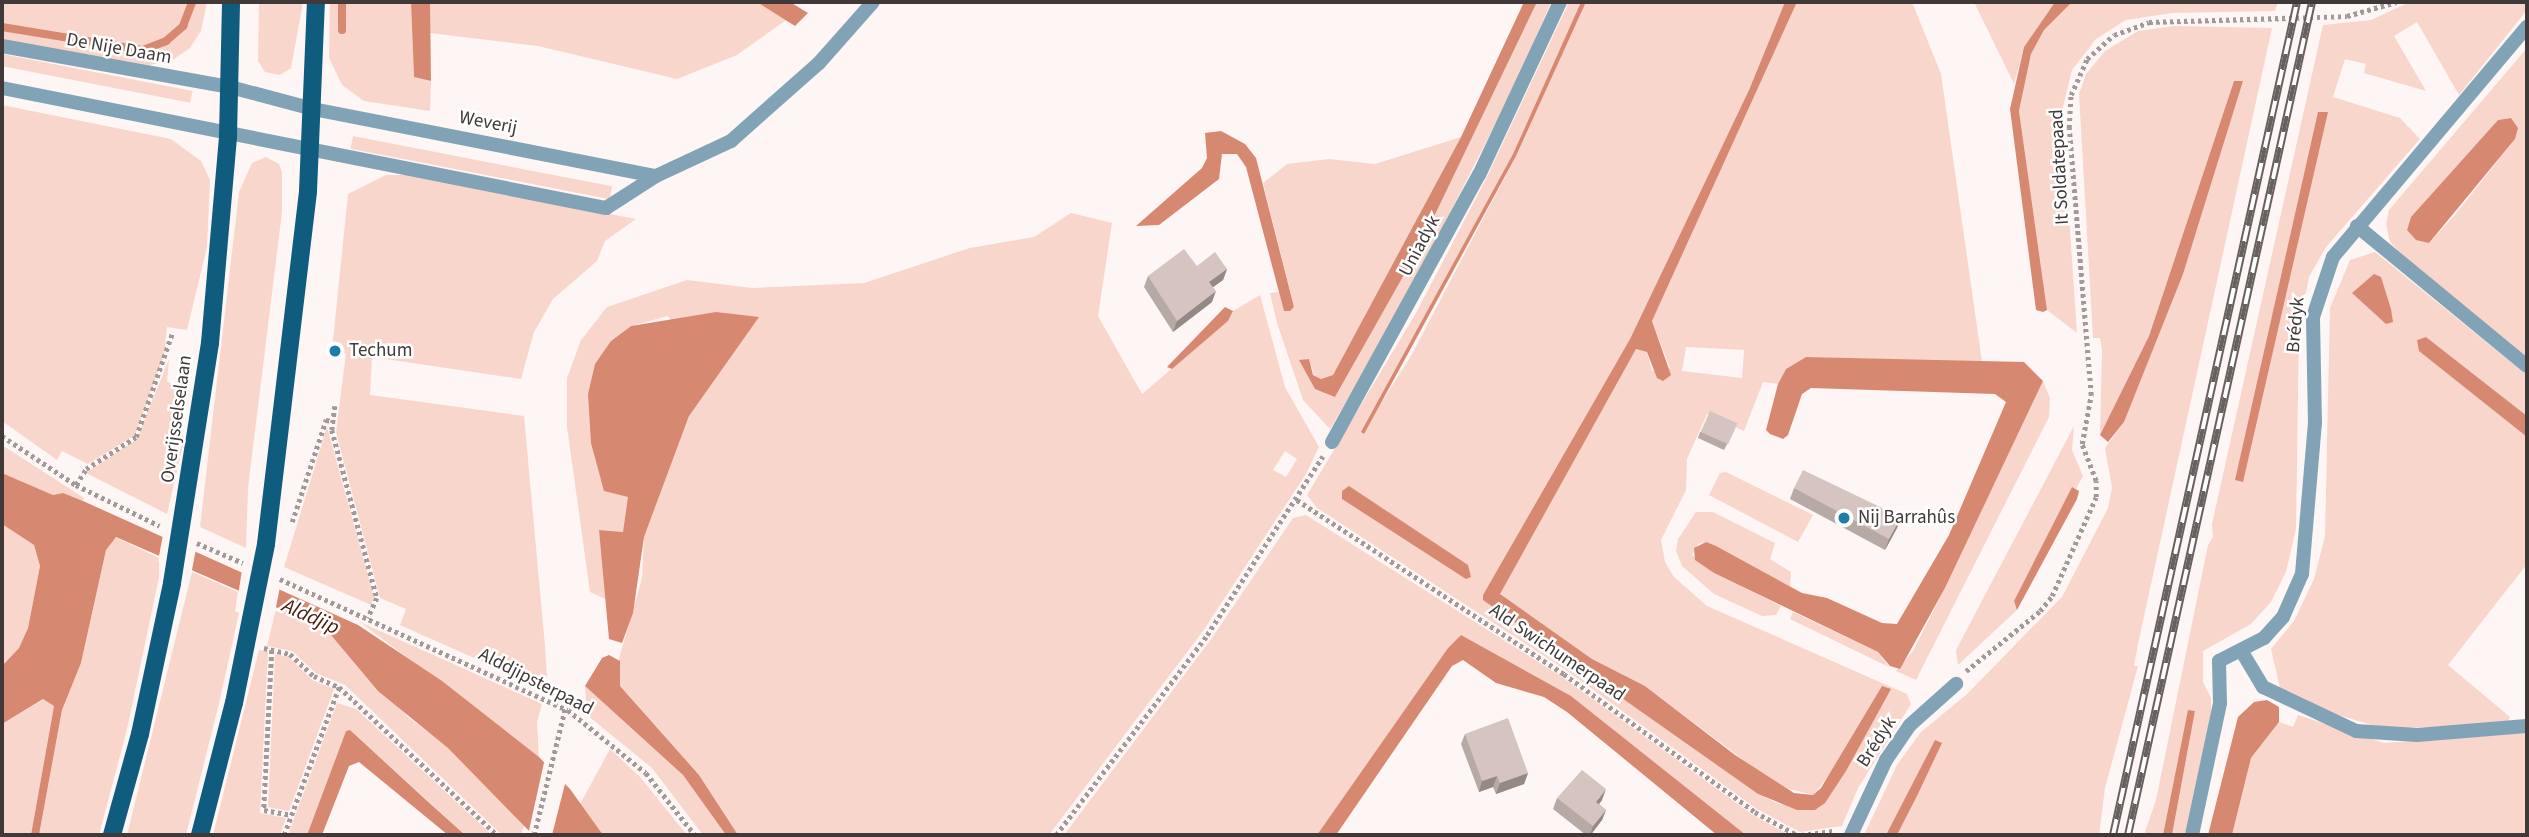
<!DOCTYPE html>
<meta charset="utf-8">
<style>
body{margin:0}
#map{position:relative;width:2529px;height:837px;overflow:hidden;background:#fdf6f4;font-family:"Source Sans 3",sans-serif}
div>[style]{position:absolute}
.green>*{inset:0;background:#f8d6cc;transform-origin:0 0}
.water>*{inset:0;background:#d78871}
.pier>*{inset:0;background:#fdf6f4}
.stream>*{height:8px;margin:-4px;padding:0 4px;transform-origin:4px;border-radius:4px;background:#d78871}
.path>*{height:4.5px;margin-top:-2.25px;transform-origin:0;background:repeating-linear-gradient(90deg,#a19a98 0 3.5px,transparent 0 7px)}
.service>*{height:14px;margin:-7px;padding:0 7px;transform-origin:7px;border-radius:7px;background:#82a3b6}
.minor>*{height:14px;margin:-7px;padding:0 7px;transform-origin:7px;border-radius:7px;background:#82a3b6}
.tertiary>*{height:14px;margin:-7px;padding:0 7px;transform-origin:7px;border-radius:7px;background:#82a3b6}
.primary>*{height:18px;margin:-9px;padding:0 9px;transform-origin:9px;border-radius:9px;background:#105c7e}
.rail>*{height:8px;margin-top:-4px;transform-origin:0;background:repeating-linear-gradient(90deg,#fff 0 16px,#67605e 0 32px);box-sizing:border-box;border-block:2px solid #67605e}
.wall>*{inset:0;background:#b7a9a4}
.shaded-wall>*{inset:0;background:#958986}
.building>*{inset:0;background:#d5c4bf;transform-origin:0 0}
.dots>*{width:19px;height:19px;translate:-50% -50%;box-sizing:border-box;border:4px solid #fff;border-radius:50%}
span{translate:-50% -50%;white-space:nowrap;text-align:center;line-height:1.15;-webkit-text-stroke:5px #fff;paint-order:stroke}
.street-label{font-size:19px;color:#403937}
.poi-label{font-size:19px;color:#403937}
.left{translate:0 -50%;text-align:left}
.water-label{font-size:21px;color:#4a1809;font-style:italic}
.frame{position:absolute;inset:0;border:4px solid #403937;pointer-events:none}
</style>
<div id="map">
<div class="green">
<div style="clip-path:polygon(2px 2px,207px 2px,201px 31px,190px 48px,171px 61px,149px 65px,2px 40px)"></div>
<div style="clip-path:polygon(259px 2px,303px 2px,291px 68px,280px 75px,265px 72px,258px 61px)"></div>
<div style="clip-path:polygon(330px 2px,411px 2px,414px 77px,431px 81px,430px 111px,364px 101px,342px 85px,329px 58px)"></div>
<div style="clip-path:polygon(430px 2px,757px 2px,786px 20px,737px 55px,677px 79px,538px 46px,430px 33px)"></div>
<div style="clip-path:polygon(1537px 2px,1551px 2px,1516px 83px,1402px 307px,1330px 429px,1303px 400px,1277px 323px,1270px 293px,1279px 292px,1284px 311px,1294px 307px,1263px 183px,1287px 164px,1329px 159px,1375px 164px,1461px 137px,1333px 375px,1321px 379px,1314px 375px,1309px 359px,1299px 361px,1335px 397px,1418px 250px)"></div>
<div style="clip-path:polygon(evenodd,1569px 2px,1581px 2px,1513px 154px,1362px 433px,1411px 356px,1516px 156px,1586px 2px,1785px 2px,1749px 90px,1630px 339px,1483px 595px,1484px 600px,1758px 794px,1779px 804px,1815px 810px,1830px 774px,1813px 795px,1778px 786px,1645px 686px,1592px 659px,1503px 598px,1500px 592px,1636px 349px,1647px 352px,1652px 371px,1670px 368px,1652px 321px,1797px 2px,1912px 2px,1941px 74px,1982px 362px,1806px 357px,1786px 369px,1778px 384px,1763px 382px,1744px 431px,1707px 414px,1687px 459px,1686px 490px,1661px 540px,1665px 562px,1674px 577px,1707px 606px,1907px 694px,1911px 704px,1858px 788px,1842px 826px,1800px 832px,1757px 809px,1566px 670px,1317px 508px,1307px 495px,1416px 313px,1486px 179px,1569px 2px,1686px 347px,1744px 350px,1742px 378px,1682px 371px,1686px 347px)"></div>
<div style="clip-path:polygon(1974px 2px,2055px 2px,2024px 47px,2014px 84px)"></div>
<div style="clip-path:polygon(2072px 2px,2278px 2px,2275px 11px,2172px 13px,2126px 20px,2096px 39px,2072px 70px,2062px 111px,2077px 333px,2047px 310px,2019px 111px,2031px 54px,2044px 30px)"></div>
<div style="clip-path:polygon(2410px 2px,2527px 2px,2527px 10px,2459px 95px,2417px 22px,2394px 36px,2426px 91px,2364px 73px,2366px 64px,2345px 59px,2333px 97px,2400px 118px,2420px 139px,2326px 247px,2309px 277px,2299px 330px,2296px 529px,2286px 572px,2271px 602px,2251px 624px,2203px 651px,2203px 682px,2211px 698px,2211px 715px,2186px 835px,2172px 835px,2195px 711px,2189px 710px,2163px 835px,2144px 835px,2156px 800px,2208px 545px,2213px 537px,2212px 524px,2323px 25px,2371px 20px)"></div>
<div style="clip-path:polygon(2174px 26px,2272px 28px,2138px 644px,2134px 666px,2138px 666px,2105px 788px,2099px 835px,1897px 835px,1916px 798px,1935px 740px,1886px 835px,1864px 835px,1897px 765px,1921px 732px,1966px 695px,2062px 597px,2108px 508px,2112px 488px,2105px 448px,2124px 422px,2243px 81px,2234px 81px,2149px 336px,2100px 435px,2102px 351px,2100px 338px,2093px 338px,2079px 94px,2086px 74px,2105px 51px,2138px 31px)"></div>
<div style="clip-path:polygon(evenodd,2527px 48px,2527px 359px,2410px 263px,2390px 242px,2386px 224px,2389px 210px,2527px 48px,2511px 118px,2515px 139px,2455px 215px,2429px 243px,2407px 230px,2411px 217px,2498px 120px,2511px 118px)"></div>
<div style="left:2px;top:54px;width:194px;height:12px;rotate:11deg"></div>
<div style="clip-path:polygon(2px 105px,171px 139px,201px 161px,210px 180px,207px 247px,187px 330px,167px 327px,164px 355px,135px 435px,88px 464px,62px 451px,57px 460px,2px 421px)"></div>
<div style="left:353px;top:136px;width:264px;height:13px;rotate:11deg"></div>
<div style="clip-path:polygon(266px 157px,279px 164px,282px 172px,282px 212px,248px 488px,246px 548px,200px 527px,239px 192px,252px 163px)"></div>
<div style="clip-path:polygon(386px 175px,407px 175px,636px 219px,605px 241px,597px 261px,553px 299px,534px 332px,521px 379px,372px 357px,370px 395px,524px 416px,545px 646px,547px 677px,537px 686px,400px 625px,406px 609px,380px 598px,336px 432px,346px 353px,332px 350px,348px 194px)"></div>
<div style="clip-path:polygon(evenodd,1071px 213px,1112px 223px,1098px 316px,1142px 394px,1228px 321px,1233px 311px,1260px 295px,1285px 387px,1319px 447px,1306px 474px,1203px 631px,1049px 835px,738px 835px,699px 775px,620px 686px,619px 659px,642px 578px,644px 537px,689px 416px,710px 381px,668px 316px,631px 326px,611px 341px,629px 497px,623px 532px,599px 530px,607px 600px,590px 592px,567px 427px,567px 378px,581px 340px,607px 307px,687px 280px,752px 288px,864px 283px,970px 248px,1034px 237px,1071px 213px,1285px 451px,1297px 459px,1286px 477px,1273px 470px,1285px 451px)"></div>
<div style="clip-path:polygon(2375px 252px,2527px 375px,2527px 416px,2426px 337px,2417px 340px,2420px 351px,2527px 437px,2527px 564px,2448px 665px,2510px 717px,2507px 723px,2385px 729px,2332px 713px,2280px 688px,2271px 649px,2294px 621px,2314px 579px,2325px 536px,2330px 308px,2350px 260px)"></div>
<div style="clip-path:polygon(169px 359px,167px 382px,180px 385px,183px 444px,167px 514px,86px 473px,137px 439px)"></div>
<div style="clip-path:polygon(2043px 381px,2050px 398px,2049px 417px,1916px 680px,1896px 671px,1913px 651px,1945px 588px)"></div>
<div style="clip-path:polygon(2074px 426px,2072px 450px,2083px 476px,2076px 489px,2072px 488px,2014px 601px,2017px 610px,1958px 665px,1956px 650px)"></div>
<div style="clip-path:polygon(327px 427px,374px 597px,371px 605px,284px 567px)"></div>
<div style="clip-path:polygon(2px 445px,84px 498px,83px 501px,63px 493px,53px 495px,2px 473px)"></div>
<div style="clip-path:polygon(1726px 472px,1813px 515px,1798px 542px,1709px 495px,1720px 473px)"></div>
<div style="clip-path:polygon(1696px 512px,1713px 512px,1775px 543px,1770px 559px,1791px 572px,1790px 588px,1706px 542px,1698px 544px,1692px 555px,1714px 573px,1781px 606px,1776px 615px,1762px 616px,1714px 594px,1682px 566px,1676px 551px,1678px 539px)"></div>
<div style="clip-path:polygon(1306px 515px,1562px 677px,1753px 815px,1789px 835px,1746px 835px,1571px 696px,1461px 635px,1448px 648px,1317px 835px,1064px 835px,1212px 638px,1293px 518px)"></div>
<div style="clip-path:polygon(2px 524px,34px 545px,40px 566px,28px 628px,19px 648px,2px 666px)"></div>
<div style="clip-path:polygon(115px 537px,159px 558px,159px 577px,127px 729px,99px 835px,39px 835px,62px 710px,81px 663px,106px 550px)"></div>
<div style="clip-path:polygon(192px 572px,238px 592px,235px 611px,239px 613px,220px 699px,186px 835px,127px 835px)"></div>
<div style="clip-path:polygon(276px 609px,326px 629px,408px 717px,448px 747px,524px 825px,521px 835px,502px 835px,345px 685px,316px 673px,292px 651px,267px 646px)"></div>
<div style="clip-path:polygon(1793px 612px,1878px 652px,1889px 667px,1790px 619px)"></div>
<div style="clip-path:polygon(360px 622px,542px 704px,537px 722px,539px 757px)"></div>
<div style="clip-path:polygon(259px 650px,268px 652px,260px 813px,286px 818px,280px 835px,213px 835px)"></div>
<div style="clip-path:polygon(275px 654px,289px 657px,312px 680px,334px 689px,289px 811px,268px 807px)"></div>
<div style="clip-path:polygon(585px 686px,683px 775px,726px 835px,703px 835px,652px 768px,587px 715px)"></div>
<div style="clip-path:polygon(44px 699px,54px 706px,31px 835px,2px 835px,2px 724px)"></div>
<div style="clip-path:polygon(337px 703px,356px 709px,492px 835px,465px 835px,350px 730px,346px 731px,307px 835px,288px 835px)"></div>
<div style="clip-path:polygon(2298px 715px,2384px 743px,2525px 733px,2527px 835px,2232px 835px,2251px 758px,2279px 722px,2293px 727px)"></div>
<div style="clip-path:polygon(610px 749px,640px 777px,687px 835px,603px 835px,580px 804px)"></div>
</div>
<div class="water">
<div style="clip-path:polygon(411px 2px,430px 2px,431px 81px,414px 77px)"></div>
<div style="clip-path:polygon(757px 2px,790px 2px,808px 13px,795px 26px)"></div>
<div style="clip-path:polygon(1524px 2px,1537px 2px,1418px 250px,1335px 397px,1315px 389px,1299px 360px,1309px 359px,1313px 375px,1321px 379px,1333px 375px,1461px 137px)"></div>
<div style="clip-path:polygon(1581px 2px,1586px 2px,1516px 156px,1364px 434px,1361px 432px,1513px 154px)"></div>
<div style="clip-path:polygon(1785px 2px,1797px 2px,1652px 321px,1671px 375px,1663px 381px,1657px 378px,1647px 352px,1636px 349px,1500px 594px,1592px 659px,1645px 686px,1735px 755px,1794px 793px,1813px 795px,1821px 788px,1882px 686px,1891px 689px,1846px 771px,1825px 803px,1815px 810px,1797px 810px,1758px 794px,1483px 600px,1483px 595px,1630px 339px,1749px 90px)"></div>
<div style="clip-path:polygon(2055px 2px,2072px 2px,2044px 30px,2031px 54px,2019px 111px,2047px 310px,2043px 312px,2036px 310px,2010px 109px,2024px 47px)"></div>
<div style="clip-path:polygon(2234px 81px,2243px 81px,2183px 274px,2124px 422px,2108px 442px,2100px 435px,2149px 336px)"></div>
<div style="clip-path:polygon(2318px 112px,2328px 112px,2243px 482px,2235px 480px)"></div>
<div style="clip-path:polygon(2511px 118px,2518px 128px,2515px 139px,2429px 243px,2416px 240px,2407px 230px,2411px 217px,2498px 120px)"></div>
<div style="clip-path:polygon(1221px 131px,1245px 144px,1256px 158px,1294px 307px,1290px 311px,1284px 311px,1246px 167px,1237px 154px,1222px 154px,1219px 179px,1159px 225px,1136px 226px,1202px 168px,1207px 158px,1205px 133px)"></div>
<div style="clip-path:polygon(2374px 274px,2381px 277px,2391px 309px,2393px 322px,2386px 324px,2352px 293px)"></div>
<div style="clip-path:polygon(1225px 307px,1233px 311px,1228px 321px,1172px 369px,1167px 367px)"></div>
<div style="clip-path:polygon(716px 312px,759px 317px,689px 416px,644px 537px,633px 613px,622px 643px,609px 639px,599px 530px,623px 532px,628px 497px,604px 491px,591px 443px,588px 394px,595px 364px,611px 341px,631px 326px)"></div>
<div style="clip-path:polygon(2426px 337px,2527px 416px,2527px 437px,2419px 351px,2417px 340px)"></div>
<div style="clip-path:polygon(1806px 357px,2024px 362px,2043px 381px,1945px 588px,1900px 669px,1890px 666px,1878px 652px,1714px 573px,1695px 560px,1694px 548px,1706px 542px,1716px 546px,1802px 593px,1827px 598px,1882px 623px,1897px 624px,1949px 535px,2006px 402px,1995px 394px,1811px 388px,1802px 394px,1788px 435px,1783px 439px,1770px 434px,1766px 430px,1778px 384px,1786px 369px)"></div>
<div style="clip-path:polygon(2px 473px,53px 495px,63px 493px,83px 501px,358px 625px,442px 681px,539px 757px,570px 789px,603px 835px,533px 835px,448px 748px,378px 691px,326px 629px,116px 537px,106px 550px,81px 663px,62px 710px,39px 835px,31px 835px,54px 706px,43px 699px,2px 724px,2px 666px,19px 648px,28px 628px,40px 566px,34px 545px,2px 524px)"></div>
<div style="clip-path:polygon(1349px 486px,1468px 565px,1471px 577px,1466px 579px,1342px 499px,1342px 491px)"></div>
<div style="clip-path:polygon(2072px 487px,2079px 491px,2077px 499px,2017px 610px,2014px 601px)"></div>
<div style="clip-path:polygon(1461px 635px,1571px 696px,1746px 835px,1717px 835px,1567px 712px,1544px 697px,1496px 683px,1463px 660px,1452px 666px,1336px 835px,1317px 835px,1448px 648px)"></div>
<div style="clip-path:polygon(609px 655px,620px 661px,620px 686px,699px 775px,738px 835px,726px 835px,683px 775px,585px 686px,602px 658px)"></div>
<div style="clip-path:polygon(2267px 700px,2279px 707px,2279px 722px,2251px 758px,2232px 835px,2208px 835px,2238px 717px,2254px 702px)"></div>
<div style="clip-path:polygon(2188px 710px,2195px 711px,2172px 835px,2163px 835px)"></div>
<div style="clip-path:polygon(350px 730px,425px 799px,465px 835px,448px 835px,359px 762px,349px 766px,322px 835px,307px 835px,346px 731px)"></div>
<div style="clip-path:polygon(1935px 740px,1942px 743px,1916px 798px,1897px 835px,1886px 835px)"></div>
</div>
<div class="pier">
<div style="clip-path:polygon(163px 535px,196px 549px,191px 575px,158px 561px)"></div>
<div style="clip-path:polygon(242px 570px,280px 587px,275px 612px,238px 596px)"></div>
<div style="clip-path:polygon(545px 758px,566px 780px,552px 835px,528px 835px)"></div>
</div>
<div class="stream">
<div style="left:2px;top:27px;width:143px;rotate:9.3deg"></div>
<div style="left:143px;top:50px;width:25px;rotate:-21deg"></div>
<div style="left:166px;top:41px;width:23px;rotate:-41deg"></div>
<div style="left:183px;top:26px;width:26px;rotate:-69deg"></div>
<div style="left:342px;top:30px;width:28px;rotate:-90deg"></div>
</div>
<div class="path">
<div style="left:335px;top:406px;width:24px;rotate:97deg"></div>
<div style="left:332px;top:430px;width:174px;rotate:75deg"></div>
<div style="left:377px;top:598px;width:22px;rotate:114deg"></div>
<div style="left:2px;top:436px;width:89px;rotate:33.5deg"></div>
<div style="left:76px;top:485px;width:93px;rotate:26deg"></div>
<div style="left:76px;top:485px;width:19px;rotate:-58deg"></div>
<div style="left:86px;top:469px;width:59px;rotate:-32.6deg"></div>
<div style="left:136px;top:437px;width:112px;rotate:-70.8deg"></div>
<div style="left:1297px;top:500px;width:319px;rotate:33.1deg"></div>
<div style="left:1564px;top:674px;width:236px;rotate:35.8deg"></div>
<div style="left:1755px;top:812px;width:48px;rotate:28.7deg"></div>
<div style="left:292px;top:522px;width:108px;rotate:-71.6deg"></div>
<div style="left:326px;top:420px;width:7px;rotate:8deg"></div>
<div style="left:197px;top:543px;width:50px;rotate:23.5deg"></div>
<div style="left:280px;top:579px;width:316px;rotate:24.5deg"></div>
<div style="left:568px;top:710px;width:100px;rotate:38.9deg"></div>
<div style="left:646px;top:773px;width:79px;rotate:51.7deg"></div>
<div style="left:264px;top:648px;width:27px;rotate:13deg"></div>
<div style="left:290px;top:654px;width:33px;rotate:43deg"></div>
<div style="left:314px;top:676px;width:27px;rotate:24deg"></div>
<div style="left:339px;top:687px;width:216px;rotate:43.1deg"></div>
<div style="left:272px;top:650px;width:160px;rotate:92.9deg"></div>
<div style="left:264px;top:810px;width:27px;rotate:10deg"></div>
<div style="left:1966px;top:671px;width:95px;rotate:-39deg"></div>
<div style="left:2040px;top:611px;width:19px;rotate:-51deg"></div>
<div style="left:2052px;top:596px;width:108px;rotate:-66deg"></div>
<div style="left:2096px;top:497px;width:16px;rotate:-90deg"></div>
<div style="left:2096px;top:481px;width:40px;rotate:-111deg"></div>
<div style="left:2082px;top:444px;width:50px;rotate:-79.6deg"></div>
<div style="left:2091px;top:395px;width:268px;rotate:-94.7deg"></div>
<div style="left:2069px;top:128px;width:33px;rotate:-87deg"></div>
<div style="left:2071px;top:95px;width:39px;rotate:-66deg"></div>
<div style="left:2087px;top:59px;width:36px;rotate:-42deg"></div>
<div style="left:2114px;top:35px;width:37px;rotate:-20deg"></div>
<div style="left:2149px;top:22px;width:198px;rotate:-1.7deg"></div>
<div style="left:2347px;top:16px;width:51px;rotate:-15.9deg"></div>
<div style="left:284px;top:835px;width:158px;rotate:-69.6deg"></div>
<div style="left:534px;top:835px;width:130px;rotate:-76.2deg"></div>
<div style="left:1056px;top:835px;width:251px;rotate:-52.9deg"></div>
<div style="left:1207px;top:635px;width:213px;rotate:-57.1deg"></div>
<div style="left:1801px;top:835px;width:34px;rotate:-7deg"></div>
</div>
<div class="service">
<div style="left:2357px;top:226px;width:220px;rotate:39.5deg"></div>
<div style="left:1332px;top:442px;width:305px;rotate:-61.2deg"></div>
<div style="left:1479px;top:175px;width:191px;rotate:-64.9deg"></div>
<div style="left:2242px;top:652px;width:41px;rotate:59deg"></div>
<div style="left:2263px;top:687px;width:103px;rotate:25.3deg"></div>
<div style="left:2356px;top:731px;width:61px;rotate:3.8deg"></div>
<div style="left:2417px;top:735px;width:110px;rotate:-4.7deg"></div>
<div style="left:2192px;top:835px;width:135px;rotate:-78deg"></div>
<div style="left:2220px;top:703px;width:42px;rotate:-91.4deg"></div>
</div>
<div class="minor">
<div style="left:2219px;top:661px;width:51px;rotate:-27.1deg"></div>
<div style="left:2264px;top:638px;width:28px;rotate:-48deg"></div>
<div style="left:2283px;top:617px;width:47px;rotate:-66.2deg"></div>
<div style="left:2302px;top:574px;width:152px;rotate:-85.1deg"></div>
<div style="left:2315px;top:423px;width:106px;rotate:-91.1deg"></div>
<div style="left:2313px;top:317px;width:63px;rotate:-71.6deg"></div>
<div style="left:2333px;top:257px;width:301px;rotate:-49.9deg"></div>
<div style="left:1851px;top:835px;width:83px;rotate:-65deg"></div>
<div style="left:1886px;top:760px;width:42px;rotate:-55.6deg"></div>
<div style="left:1910px;top:725px;width:62px;rotate:-41.7deg"></div>
</div>
<div class="tertiary">
<div style="left:2px;top:46px;width:232px;rotate:10.2deg"></div>
<div style="left:230px;top:87px;width:86px;rotate:14.8deg"></div>
<div style="left:313px;top:109px;width:349px;rotate:11.1deg"></div>
<div style="left:2px;top:88px;width:616px;rotate:11.24deg"></div>
<div style="left:606px;top:208px;width:59px;rotate:-32.6deg"></div>
<div style="left:656px;top:176px;width:83px;rotate:-25deg"></div>
<div style="left:731px;top:141px;width:118px;rotate:-41.6deg"></div>
<div style="left:819px;top:63px;width:81px;rotate:-48.5deg"></div>
</div>
<div class="primary">
<div style="left:112px;top:835px;width:105px;rotate:-74.5deg"></div>
<div style="left:140px;top:734px;width:154px;rotate:-78deg"></div>
<div style="left:172px;top:583px;width:243px;rotate:-81deg"></div>
<div style="left:210px;top:343px;width:208px;rotate:-85deg"></div>
<div style="left:228px;top:136px;width:134px;rotate:-88.7deg"></div>
<div style="left:200px;top:835px;width:136px;rotate:-75.6deg"></div>
<div style="left:234px;top:703px;width:162px;rotate:-78.6deg"></div>
<div style="left:266px;top:544px;width:355px;rotate:-83.2deg"></div>
<div style="left:308px;top:191px;width:189px;rotate:-87.6deg"></div>
</div>
<div class="rail">
<div style="left:2113px;top:835px;width:853px;rotate:-77.54deg"></div>
<div style="left:2128px;top:835px;width:853px;rotate:-77.54deg"></div>
</div>
<div class="wall">
<div style="clip-path:polygon(1197px 266px,1227px 269px,1223px 280px,1213px 287px,1212px 302px,1173px 332px,1144px 287px,1148px 276px)"></div>
<div style="clip-path:polygon(1735px 429px,1724px 450px,1698px 438px,1700px 432px)"></div>
<div style="clip-path:polygon(1794px 488px,1901px 517px,1897px 528px,1885px 550px,1790px 499px)"></div>
<div style="clip-path:polygon(1465px 734px,1528px 773px,1524px 784px,1496px 794px,1493px 787px,1479px 792px,1461px 744px)"></div>
<div style="clip-path:polygon(1557px 798px,1602px 800px,1599px 804px,1606px 810px,1602px 820px,1591px 835px,1586px 835px,1553px 809px)"></div>
</div>
<div class="shaded-wall">
<div style="clip-path:polygon(1227px 269px,1223px 280px,1205px 293px,1209px 282px)"></div>
<div style="clip-path:polygon(1216px 291px,1212px 302px,1173px 332px,1177px 321px)"></div>
<div style="clip-path:polygon(1901px 517px,1897px 528px,1885px 550px,1889px 539px)"></div>
<div style="clip-path:polygon(1528px 773px,1524px 784px,1496px 794px,1500px 783px)"></div>
<div style="clip-path:polygon(1497px 776px,1493px 787px,1479px 792px,1482px 781px)"></div>
<div style="clip-path:polygon(1606px 789px,1602px 800px,1592px 813px,1596px 802px)"></div>
<div style="clip-path:polygon(1606px 810px,1602px 820px,1590px 835px,1593px 826px)"></div>
</div>
<div class="building">
<div style="clip-path:polygon(1184px 249px,1197px 266px,1215px 252px,1227px 269px,1209px 282px,1216px 291px,1177px 321px,1148px 276px)"></div>
<div style="left:1710px;top:411px;width:30px;height:23px;rotate:24deg"></div>
<div style="clip-path:polygon(1803px 470px,1901px 517px,1889px 539px,1794px 488px)"></div>
<div style="clip-path:polygon(1508px 718px,1528px 773px,1500px 783px,1497px 776px,1482px 781px,1465px 734px)"></div>
<div style="clip-path:polygon(1582px 770px,1606px 789px,1596px 802px,1606px 810px,1593px 826px,1557px 798px)"></div>
</div>
<div class="dots">
<div style="left:335px;top:351px;background:#1b7ea9"></div>
<div style="left:1844px;top:518px;background:#1b7ea9"></div>
</div>
<div class="street-label">
<span style="left:119px;top:49px;rotate:10deg">De Nije Daam</span>
<span style="left:488px;top:123px;rotate:11deg">Weverij</span>
<span style="left:2060px;top:167px;rotate:-93deg">It Soldatepaad</span>
<span style="left:1420px;top:246px;rotate:-62deg">Uniadyk</span>
<span style="left:2296px;top:325px;rotate:-85deg">Brédyk</span>
<span style="left:177px;top:419px;rotate:-82deg">Overijsselselaan</span>
<span style="left:1557px;top:653px;rotate:34deg">Ald Swichumerpaad</span>
<span style="left:536px;top:682px;rotate:27deg">Alddjipsterpaad</span>
<span style="left:1877px;top:742px;rotate:-57deg">Brédyk</span>
</div>
<div class="poi-label">
<span class="left" style="left:349px;top:351px">Techum</span>
<span class="left" style="left:1858px;top:518px">Nij Barrahûs</span>
</div>
<div class="water-label">
<span style="left:311px;top:616px;rotate:24deg">Alddjip</span>
</div>
<div class="frame"></div>
</div>
